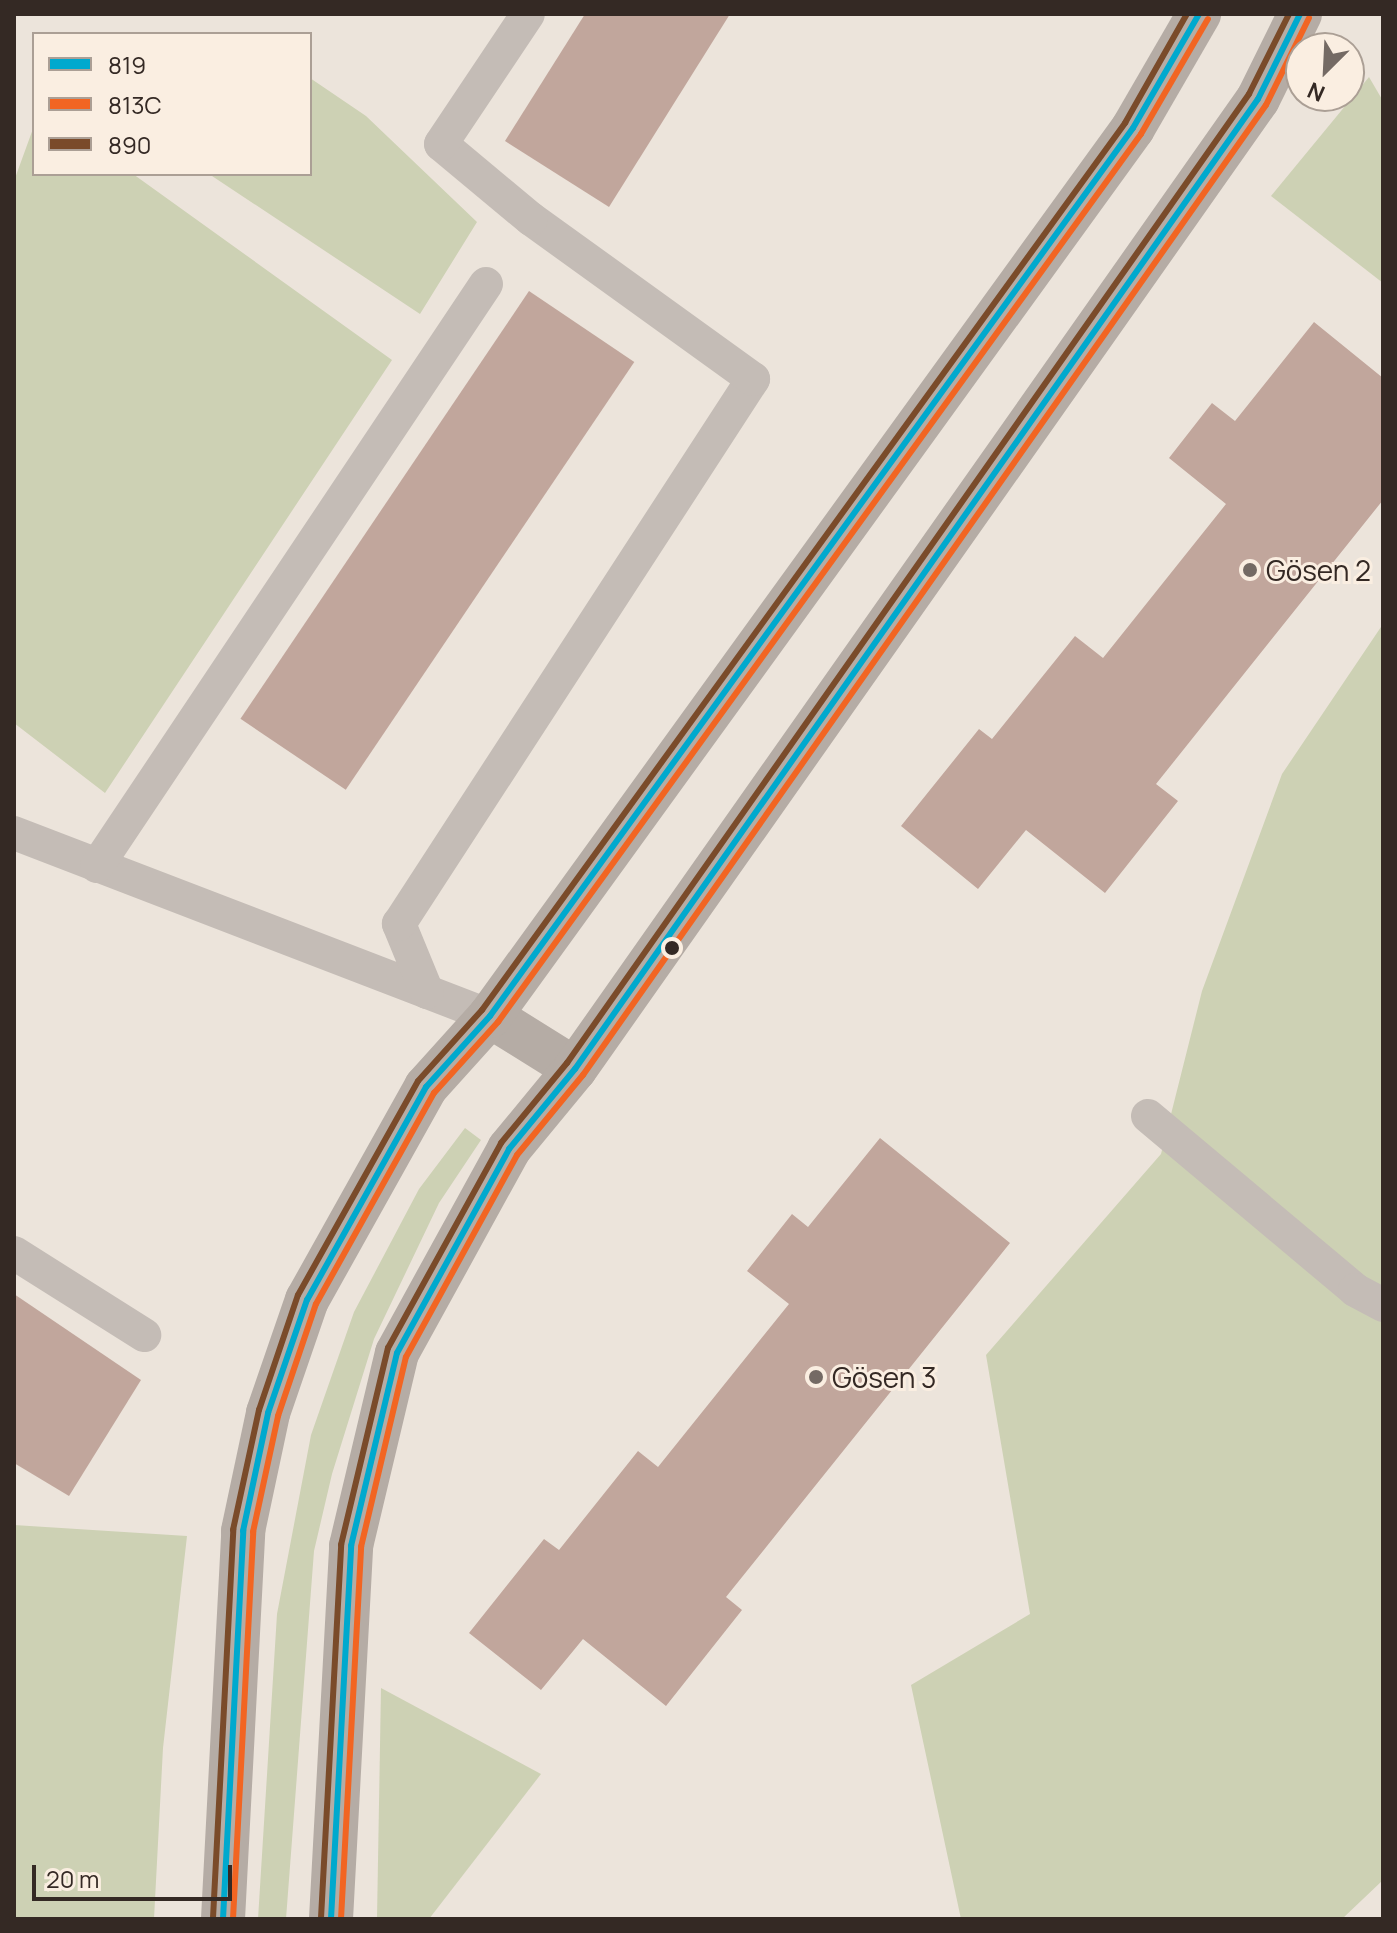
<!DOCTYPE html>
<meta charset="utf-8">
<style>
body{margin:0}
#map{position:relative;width:1397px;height:1933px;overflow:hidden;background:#ece4db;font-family:Manrope,sans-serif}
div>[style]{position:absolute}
.green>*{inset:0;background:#cdd1b4}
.building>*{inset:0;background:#c1a69c;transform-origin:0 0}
.lane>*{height:34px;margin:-17px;padding:0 17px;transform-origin:17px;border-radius:17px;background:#c4bcb6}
.secondary>*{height:44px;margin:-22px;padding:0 22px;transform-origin:22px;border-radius:22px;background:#b5aca5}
.bus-1>*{height:6px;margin:-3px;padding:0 3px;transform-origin:3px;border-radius:3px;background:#00a9ce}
.bus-2>*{height:6px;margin:-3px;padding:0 3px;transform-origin:3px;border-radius:3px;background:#f26522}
.bus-3>*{height:6px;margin:-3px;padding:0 3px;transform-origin:3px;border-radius:3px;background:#7a4b2a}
.dots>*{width:22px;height:22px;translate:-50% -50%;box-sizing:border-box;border:4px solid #faeee1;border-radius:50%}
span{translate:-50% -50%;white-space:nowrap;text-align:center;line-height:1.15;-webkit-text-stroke:6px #faeee1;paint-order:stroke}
.poi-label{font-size:28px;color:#342924}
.left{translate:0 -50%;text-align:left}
.frame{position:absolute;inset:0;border:16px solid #342924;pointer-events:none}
.legend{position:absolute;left:32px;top:32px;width:280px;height:144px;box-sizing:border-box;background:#faeee1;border:2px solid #ab9f95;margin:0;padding:10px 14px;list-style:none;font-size:24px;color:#342924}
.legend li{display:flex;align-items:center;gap:16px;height:40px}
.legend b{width:40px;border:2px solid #ab9f95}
.north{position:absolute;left:1285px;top:32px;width:80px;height:80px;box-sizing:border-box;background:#faeee1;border:2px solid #ab9f95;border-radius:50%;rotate:204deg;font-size:22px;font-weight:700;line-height:32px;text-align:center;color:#342924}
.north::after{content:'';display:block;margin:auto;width:28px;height:36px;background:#746a64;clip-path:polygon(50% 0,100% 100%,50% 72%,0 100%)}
.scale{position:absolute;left:32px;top:1865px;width:200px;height:36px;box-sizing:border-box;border:4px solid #342924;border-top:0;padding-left:10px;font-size:24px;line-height:28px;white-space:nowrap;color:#342924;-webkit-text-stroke:6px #faeee1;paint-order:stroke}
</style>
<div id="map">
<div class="green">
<div style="clip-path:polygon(1369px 77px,1383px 101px,1383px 283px,1271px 196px)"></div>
<div style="clip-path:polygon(310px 78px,366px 116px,477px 222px,420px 314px,209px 174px,310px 174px)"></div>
<div style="clip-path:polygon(34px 126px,34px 174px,133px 174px,392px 360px,105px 793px,14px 723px,14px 181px)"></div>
<div style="clip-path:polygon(1383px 624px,1383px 1880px,1342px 1919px,961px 1919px,911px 1685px,1030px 1614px,986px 1355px,1161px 1154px,1202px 991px,1282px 774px)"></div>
<div style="clip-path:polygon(465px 1128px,481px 1140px,439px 1203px,374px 1339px,332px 1474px,314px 1551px,286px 1919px,258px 1919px,277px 1614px,311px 1435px,354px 1312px,419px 1189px)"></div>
<div style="clip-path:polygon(14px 1525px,187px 1536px,163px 1748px,154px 1919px,14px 1919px)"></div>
<div style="clip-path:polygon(381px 1688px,541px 1774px,429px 1919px,377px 1919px)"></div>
</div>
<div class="building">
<div style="clip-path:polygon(585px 14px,730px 14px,609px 207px,505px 141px)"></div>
<div style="left:529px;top:291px;width:127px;height:516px;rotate:34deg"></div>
<div style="clip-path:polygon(1314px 322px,1383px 378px,1383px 500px,1156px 784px,1178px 801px,1105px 893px,1026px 830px,978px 889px,901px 826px,979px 729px,992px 739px,1075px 636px,1103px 658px,1226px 504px,1169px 458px,1212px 403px,1235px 421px)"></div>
<div style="clip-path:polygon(880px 1138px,1010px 1243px,726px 1597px,742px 1610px,666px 1706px,583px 1639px,541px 1690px,469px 1633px,544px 1539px,559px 1550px,638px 1451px,658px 1467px,789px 1304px,747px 1271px,792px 1214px,808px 1227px)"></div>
<div style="clip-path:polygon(14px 1294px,141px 1380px,69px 1496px,14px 1463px)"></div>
</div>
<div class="lane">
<div style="left:14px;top:833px;width:510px;rotate:21.03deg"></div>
<div style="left:97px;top:866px;width:700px;rotate:-56.24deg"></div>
<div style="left:427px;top:992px;width:74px;rotate:-112.4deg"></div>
<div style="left:399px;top:924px;width:650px;rotate:-56.99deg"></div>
<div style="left:753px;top:379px;width:274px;rotate:-144.2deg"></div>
<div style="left:531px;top:219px;width:117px;rotate:-140.2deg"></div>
<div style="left:441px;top:144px;width:156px;rotate:-56.2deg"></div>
<div style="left:1148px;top:1116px;width:270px;rotate:40deg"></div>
<div style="left:1355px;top:1290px;width:32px;rotate:28deg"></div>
<div style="left:14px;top:1253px;width:154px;rotate:32.2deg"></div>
</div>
<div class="secondary">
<div style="left:490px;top:1016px;width:100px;rotate:31.9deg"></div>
<div style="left:223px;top:1919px;width:389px;rotate:-87deg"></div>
<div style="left:243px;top:1531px;width:121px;rotate:-78deg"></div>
<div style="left:268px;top:1413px;width:120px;rotate:-71deg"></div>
<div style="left:307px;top:1300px;width:244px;rotate:-60.8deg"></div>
<div style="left:426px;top:1087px;width:96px;rotate:-48deg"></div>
<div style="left:490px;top:1016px;width:1096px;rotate:-54.09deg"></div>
<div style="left:1133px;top:128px;width:132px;rotate:-59.9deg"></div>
<div style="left:331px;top:1919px;width:374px;rotate:-86.9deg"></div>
<div style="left:351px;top:1546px;width:198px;rotate:-76.6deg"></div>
<div style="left:397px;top:1353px;width:233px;rotate:-61.2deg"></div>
<div style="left:509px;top:1149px;width:104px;rotate:-50.5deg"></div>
<div style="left:575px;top:1069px;width:1186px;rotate:-54.85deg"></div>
<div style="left:1258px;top:99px;width:95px;rotate:-63.7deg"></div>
</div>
<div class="bus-1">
<div style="left:223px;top:1919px;width:389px;rotate:-87deg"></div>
<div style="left:243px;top:1531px;width:121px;rotate:-78deg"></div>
<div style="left:268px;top:1413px;width:120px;rotate:-71deg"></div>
<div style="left:307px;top:1300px;width:244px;rotate:-60.8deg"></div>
<div style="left:426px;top:1087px;width:96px;rotate:-48deg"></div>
<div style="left:490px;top:1016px;width:1096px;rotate:-54.09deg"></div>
<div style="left:1133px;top:128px;width:132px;rotate:-59.9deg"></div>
<div style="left:331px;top:1919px;width:374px;rotate:-86.9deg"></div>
<div style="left:351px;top:1546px;width:198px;rotate:-76.6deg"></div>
<div style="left:397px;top:1353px;width:233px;rotate:-61.2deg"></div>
<div style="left:509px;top:1149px;width:104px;rotate:-50.5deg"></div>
<div style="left:575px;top:1069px;width:1186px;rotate:-54.85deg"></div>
<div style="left:1258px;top:99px;width:95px;rotate:-63.7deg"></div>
</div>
<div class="bus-2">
<div style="left:233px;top:1919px;width:388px;rotate:-87deg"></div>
<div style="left:253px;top:1532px;width:119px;rotate:-77.8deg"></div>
<div style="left:278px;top:1416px;width:118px;rotate:-71.3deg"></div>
<div style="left:316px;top:1304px;width:242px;rotate:-60.8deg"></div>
<div style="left:434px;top:1093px;width:96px;rotate:-48deg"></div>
<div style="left:498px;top:1022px;width:1096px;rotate:-54.09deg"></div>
<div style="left:1141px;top:134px;width:133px;rotate:-59.8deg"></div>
<div style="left:341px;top:1919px;width:373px;rotate:-86.9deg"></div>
<div style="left:361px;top:1547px;width:195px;rotate:-76.7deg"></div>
<div style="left:406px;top:1357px;width:230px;rotate:-61.2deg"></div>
<div style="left:517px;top:1155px;width:104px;rotate:-50.5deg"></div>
<div style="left:583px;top:1075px;width:1186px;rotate:-54.85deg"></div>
<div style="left:1266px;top:105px;width:97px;rotate:-63.7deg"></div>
</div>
<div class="bus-3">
<div style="left:213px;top:1918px;width:389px;rotate:-87deg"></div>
<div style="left:233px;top:1530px;width:123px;rotate:-77.8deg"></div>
<div style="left:259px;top:1410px;width:121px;rotate:-71.3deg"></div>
<div style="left:298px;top:1295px;width:245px;rotate:-60.7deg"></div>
<div style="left:418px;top:1081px;width:96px;rotate:-48deg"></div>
<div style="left:482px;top:1010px;width:1096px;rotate:-54.06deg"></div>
<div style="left:1125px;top:123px;width:125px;rotate:-60.4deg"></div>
<div style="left:321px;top:1918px;width:374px;rotate:-86.9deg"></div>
<div style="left:341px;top:1545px;width:203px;rotate:-76.6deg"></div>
<div style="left:388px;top:1348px;width:234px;rotate:-61.1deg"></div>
<div style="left:501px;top:1143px;width:104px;rotate:-50.5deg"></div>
<div style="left:567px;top:1063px;width:1185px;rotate:-54.86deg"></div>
<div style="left:1249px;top:94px;width:89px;rotate:-63.4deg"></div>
</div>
<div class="dots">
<div style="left:1250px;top:570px;background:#746a64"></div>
<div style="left:672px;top:948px;background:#342924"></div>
<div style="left:816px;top:1377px;background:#746a64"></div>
</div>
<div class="poi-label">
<span class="left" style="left:1266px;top:570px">Gösen 2</span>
<span class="left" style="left:832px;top:1377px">Gösen 3</span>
</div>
<div class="frame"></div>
<ul class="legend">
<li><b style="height:10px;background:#00a9ce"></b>819</li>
<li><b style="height:10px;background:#f26522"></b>813C</li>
<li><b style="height:10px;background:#7a4b2a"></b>890</li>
</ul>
<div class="north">N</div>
<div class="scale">20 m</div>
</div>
